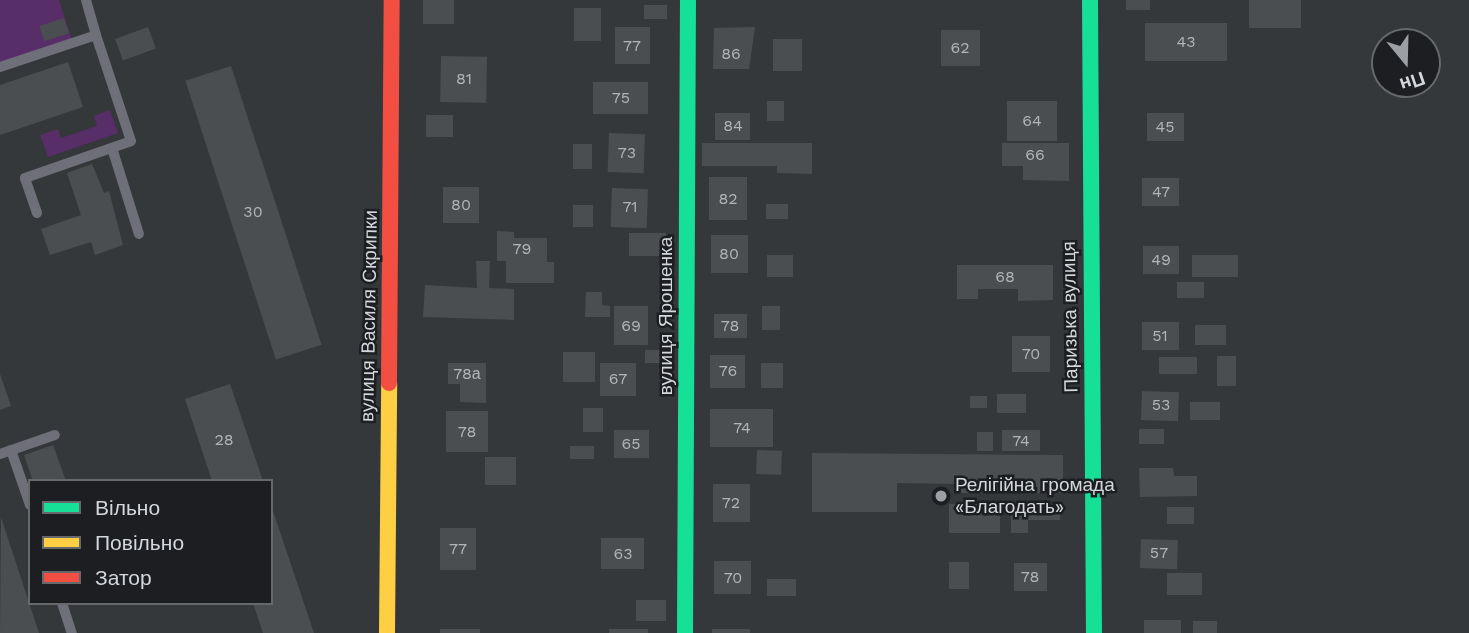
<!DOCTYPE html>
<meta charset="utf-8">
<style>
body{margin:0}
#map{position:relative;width:1469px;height:633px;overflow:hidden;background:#35383b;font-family:"Work Sans",sans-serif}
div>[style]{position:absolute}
.green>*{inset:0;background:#572e68}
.building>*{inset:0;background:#4b4e50;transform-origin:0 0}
.lane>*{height:10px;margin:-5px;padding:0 5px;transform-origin:5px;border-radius:5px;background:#6f6f79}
.fast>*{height:16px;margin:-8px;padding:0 8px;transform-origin:8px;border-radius:8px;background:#16e098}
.slow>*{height:16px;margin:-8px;padding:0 8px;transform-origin:8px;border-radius:8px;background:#ffcf43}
.jam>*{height:16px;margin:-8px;padding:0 8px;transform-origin:8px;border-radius:8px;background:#f24e42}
.dots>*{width:19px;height:19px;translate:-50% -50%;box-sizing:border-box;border:4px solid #1c1e21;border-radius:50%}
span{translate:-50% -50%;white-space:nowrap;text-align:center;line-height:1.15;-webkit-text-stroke:5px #1c1e21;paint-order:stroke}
.number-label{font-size:16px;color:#b2b5b8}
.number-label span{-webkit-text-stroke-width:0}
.street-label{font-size:19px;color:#d4d7db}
.poi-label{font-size:19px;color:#d4d7db}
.left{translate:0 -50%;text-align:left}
.legend{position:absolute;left:28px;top:479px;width:245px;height:126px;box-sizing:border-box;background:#1c1e21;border:2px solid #66686b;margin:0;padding:9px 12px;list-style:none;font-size:21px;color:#d4d7db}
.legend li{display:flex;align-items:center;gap:14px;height:35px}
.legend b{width:35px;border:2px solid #66686b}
.north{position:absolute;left:1371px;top:28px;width:70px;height:70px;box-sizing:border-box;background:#1c1e21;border:2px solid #66686b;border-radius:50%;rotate:161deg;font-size:19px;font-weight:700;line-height:28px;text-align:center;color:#d4d7db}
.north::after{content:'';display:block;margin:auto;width:24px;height:32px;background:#9c9fa3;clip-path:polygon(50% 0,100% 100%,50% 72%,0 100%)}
</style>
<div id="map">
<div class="green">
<div style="clip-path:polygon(0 0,59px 0,73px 43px,0 67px)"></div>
<div style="clip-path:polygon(110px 110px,118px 133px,48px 157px,40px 135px,58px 129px,61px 138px,97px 126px,94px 116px)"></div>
</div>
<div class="building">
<div style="left:423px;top:0;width:31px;height:24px"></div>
<div style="left:1126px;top:0;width:24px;height:10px"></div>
<div style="left:1249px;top:0;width:52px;height:28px"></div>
<div style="left:644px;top:5px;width:23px;height:14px"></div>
<div style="left:574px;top:8px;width:27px;height:33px"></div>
<div style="left:64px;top:18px;width:16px;height:26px;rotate:72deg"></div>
<div style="left:1145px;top:23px;width:82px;height:38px"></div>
<div style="left:148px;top:27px;width:23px;height:35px;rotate:70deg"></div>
<div style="left:615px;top:27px;width:35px;height:37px"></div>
<div style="clip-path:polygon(755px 27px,749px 69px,713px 69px,714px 28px)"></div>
<div style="left:941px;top:30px;width:39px;height:36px"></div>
<div style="left:773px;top:39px;width:29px;height:32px"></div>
<div style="left:441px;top:56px;width:46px;height:46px;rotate:1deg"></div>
<div style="clip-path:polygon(68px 62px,83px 107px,0 135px,0 85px)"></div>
<div style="left:231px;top:66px;width:293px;height:48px;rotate:72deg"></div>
<div style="left:593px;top:82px;width:55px;height:32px"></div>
<div style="left:767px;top:101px;width:17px;height:20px"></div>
<div style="left:1007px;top:101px;width:50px;height:40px"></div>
<div style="left:715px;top:113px;width:35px;height:27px"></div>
<div style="left:1147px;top:113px;width:37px;height:28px"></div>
<div style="left:426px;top:115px;width:27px;height:22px"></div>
<div style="left:609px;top:133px;width:36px;height:39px;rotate:2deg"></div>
<div style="clip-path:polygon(702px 143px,812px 143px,812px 174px,777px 173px,777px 166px,702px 166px)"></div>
<div style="clip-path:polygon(1002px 143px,1069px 143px,1069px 181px,1023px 180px,1023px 166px,1002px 166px)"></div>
<div style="left:573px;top:144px;width:19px;height:25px"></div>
<div style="clip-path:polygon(92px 164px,104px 193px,109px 191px,123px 245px,95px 255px,91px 242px,50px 255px,41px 229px,81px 215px,67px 173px)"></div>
<div style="left:709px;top:177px;width:38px;height:43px"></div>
<div style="left:1142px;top:178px;width:37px;height:28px"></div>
<div style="left:443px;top:187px;width:36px;height:36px"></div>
<div style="left:612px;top:188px;width:36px;height:39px;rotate:2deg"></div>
<div style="left:766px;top:204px;width:22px;height:15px"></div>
<div style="left:593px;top:205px;width:22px;height:20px;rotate:90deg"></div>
<div style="clip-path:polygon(497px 231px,514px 232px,514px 238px,547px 238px,547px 262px,554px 262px,554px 283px,506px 283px,506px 261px,497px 261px)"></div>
<div style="left:629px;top:233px;width:37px;height:23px"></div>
<div style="left:711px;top:235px;width:37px;height:38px"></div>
<div style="left:1143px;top:246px;width:36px;height:28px"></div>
<div style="left:767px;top:255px;width:26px;height:22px"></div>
<div style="left:1192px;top:255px;width:46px;height:22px"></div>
<div style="clip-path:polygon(476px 261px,490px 261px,489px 288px,514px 289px,514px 320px,423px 317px,425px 285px,477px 288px)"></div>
<div style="clip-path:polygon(957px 265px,1053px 265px,1053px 300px,1018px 301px,1018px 289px,978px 289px,978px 299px,957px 299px)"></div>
<div style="left:1177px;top:282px;width:27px;height:16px"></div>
<div style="clip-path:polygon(586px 292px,602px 292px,602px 305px,610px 306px,610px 317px,585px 317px)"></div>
<div style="left:614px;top:306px;width:34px;height:39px"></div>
<div style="left:780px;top:306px;width:24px;height:18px;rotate:90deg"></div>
<div style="left:747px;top:314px;width:24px;height:33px;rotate:90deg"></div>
<div style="left:1142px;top:322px;width:37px;height:28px"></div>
<div style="left:1195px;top:325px;width:31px;height:20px"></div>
<div style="left:1012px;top:336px;width:38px;height:36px"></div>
<div style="left:645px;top:350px;width:20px;height:13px"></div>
<div style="left:563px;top:352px;width:32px;height:30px"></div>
<div style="left:710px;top:355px;width:35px;height:33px"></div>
<div style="left:1217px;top:356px;width:19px;height:30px"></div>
<div style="left:1197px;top:357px;width:17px;height:38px;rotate:90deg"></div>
<div style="clip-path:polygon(448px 363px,486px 363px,486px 403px,460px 402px,460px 384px,448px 384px)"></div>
<div style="left:600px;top:363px;width:36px;height:33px"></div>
<div style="left:761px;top:363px;width:22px;height:25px"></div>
<div style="clip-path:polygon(0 374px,11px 406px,0 410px)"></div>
<div style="clip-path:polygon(230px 384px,263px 481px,212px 481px,185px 399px)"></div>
<div style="left:1142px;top:391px;width:37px;height:29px;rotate:2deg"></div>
<div style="left:997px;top:394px;width:29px;height:19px"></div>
<div style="left:970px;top:396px;width:17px;height:12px"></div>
<div style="left:1190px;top:402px;width:30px;height:18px"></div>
<div style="left:583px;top:408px;width:20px;height:24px"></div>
<div style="left:710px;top:409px;width:63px;height:38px"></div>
<div style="left:446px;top:411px;width:42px;height:41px"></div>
<div style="left:1139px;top:429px;width:25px;height:15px"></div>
<div style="left:649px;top:430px;width:28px;height:35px;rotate:90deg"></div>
<div style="left:1002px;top:430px;width:38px;height:21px"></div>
<div style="left:977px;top:432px;width:16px;height:19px"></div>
<div style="clip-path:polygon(53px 445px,66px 481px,33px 481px,24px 455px)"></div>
<div style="left:570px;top:446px;width:24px;height:13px"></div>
<div style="left:757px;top:450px;width:25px;height:24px;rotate:2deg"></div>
<div style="clip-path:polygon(812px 453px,1063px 455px,1063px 493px,959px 493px,959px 484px,897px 483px,897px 512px,812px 512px)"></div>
<div style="left:485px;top:457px;width:31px;height:28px"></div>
<div style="clip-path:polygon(1139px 468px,1173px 468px,1174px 476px,1197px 476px,1197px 496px,1140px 497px)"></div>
<div style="left:713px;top:484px;width:37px;height:38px"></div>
<div style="left:949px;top:504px;width:51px;height:29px"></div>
<div style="clip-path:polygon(1060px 505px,1060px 520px,1028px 520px,1028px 533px,1011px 533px,1011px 506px)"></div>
<div style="left:1167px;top:507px;width:27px;height:17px"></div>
<div style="clip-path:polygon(272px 508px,314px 633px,263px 633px,253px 603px,271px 603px)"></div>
<div style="clip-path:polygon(1px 517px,39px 633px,0 633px)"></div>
<div style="left:440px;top:528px;width:36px;height:42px"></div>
<div style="left:601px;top:538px;width:43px;height:31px"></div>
<div style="left:1141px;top:539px;width:37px;height:29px;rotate:2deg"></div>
<div style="left:714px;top:561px;width:37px;height:33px"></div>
<div style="left:949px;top:562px;width:20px;height:27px"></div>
<div style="left:1014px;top:563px;width:33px;height:28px"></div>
<div style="left:1167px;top:573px;width:35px;height:22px"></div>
<div style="left:767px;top:579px;width:29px;height:17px"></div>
<div style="left:636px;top:600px;width:30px;height:21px"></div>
<div style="left:1144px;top:620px;width:37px;height:13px"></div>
<div style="left:1193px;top:621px;width:24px;height:12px"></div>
<div style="left:440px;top:629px;width:40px;height:4px"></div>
<div style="left:609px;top:629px;width:39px;height:4px"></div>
<div style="left:712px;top:629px;width:38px;height:4px"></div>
</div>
<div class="lane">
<div style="left:0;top:67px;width:101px;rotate:-18.4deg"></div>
<div style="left:96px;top:35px;width:36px;rotate:-106deg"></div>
<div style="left:112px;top:148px;width:90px;rotate:72.6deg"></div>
<div style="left:37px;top:213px;width:37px;rotate:-109deg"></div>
<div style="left:25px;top:178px;width:112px;rotate:-19.2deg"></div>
<div style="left:131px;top:141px;width:112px;rotate:-108.3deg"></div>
<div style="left:11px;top:450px;width:58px;rotate:70.9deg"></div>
<div style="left:0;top:454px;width:58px;rotate:-19.1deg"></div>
<div style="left:62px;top:603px;width:32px;rotate:72deg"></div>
</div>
<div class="fast">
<div style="left:1090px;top:0;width:633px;rotate:89.64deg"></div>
<div style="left:685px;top:633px;width:633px;rotate:-89.73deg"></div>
</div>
<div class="slow">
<div style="left:387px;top:633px;width:250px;rotate:-89.5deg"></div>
</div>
<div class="jam">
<div style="left:389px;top:383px;width:383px;rotate:-89.6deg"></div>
</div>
<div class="dots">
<div style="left:941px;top:496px;background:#9c9fa3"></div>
</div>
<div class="number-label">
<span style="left:1186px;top:42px">43</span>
<span style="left:632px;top:46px">77</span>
<span style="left:960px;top:48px">62</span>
<span style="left:731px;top:54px">86</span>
<span style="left:464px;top:79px">81</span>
<span style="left:621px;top:98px">75</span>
<span style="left:1032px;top:121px">64</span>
<span style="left:733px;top:126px">84</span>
<span style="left:1165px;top:127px">45</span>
<span style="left:627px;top:153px">73</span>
<span style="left:1035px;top:155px">66</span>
<span style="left:1161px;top:192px">47</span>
<span style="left:728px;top:199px">82</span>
<span style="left:461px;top:205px">80</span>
<span style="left:630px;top:207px">71</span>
<span style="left:253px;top:212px">30</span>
<span style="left:522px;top:249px">79</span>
<span style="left:729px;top:254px">80</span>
<span style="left:1161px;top:260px">49</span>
<span style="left:1005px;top:277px">68</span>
<span style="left:631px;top:326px">69</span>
<span style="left:730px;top:326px">78</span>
<span style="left:1160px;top:336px">51</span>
<span style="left:1031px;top:354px">70</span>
<span style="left:728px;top:371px">76</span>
<span style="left:467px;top:374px">78а</span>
<span style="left:618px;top:379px">67</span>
<span style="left:1161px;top:405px">53</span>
<span style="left:742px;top:428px">74</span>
<span style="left:467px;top:432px">78</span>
<span style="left:224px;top:440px">28</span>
<span style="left:1021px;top:441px">74</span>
<span style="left:631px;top:444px">65</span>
<span style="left:731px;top:503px">72</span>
<span style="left:458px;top:549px">77</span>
<span style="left:1159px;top:553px">57</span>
<span style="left:623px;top:554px">63</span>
<span style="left:1030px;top:577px">78</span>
<span style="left:733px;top:578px">70</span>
</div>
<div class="street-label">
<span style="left:369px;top:316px;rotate:-89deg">вулиця Василя Скрипки</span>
<span style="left:666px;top:316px;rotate:-90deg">вулиця Ярошенка</span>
<span style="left:1070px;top:317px;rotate:-91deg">Паризька вулиця</span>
</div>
<div class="poi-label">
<span class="left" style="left:955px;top:496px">Релігійна громада<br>«Благодать»</span>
</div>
<ul class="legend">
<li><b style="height:9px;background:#16e098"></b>Вільно</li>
<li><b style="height:9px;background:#ffcf43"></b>Повільно</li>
<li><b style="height:9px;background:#f24e42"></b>Затор</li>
</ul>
<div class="north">Пн</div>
</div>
